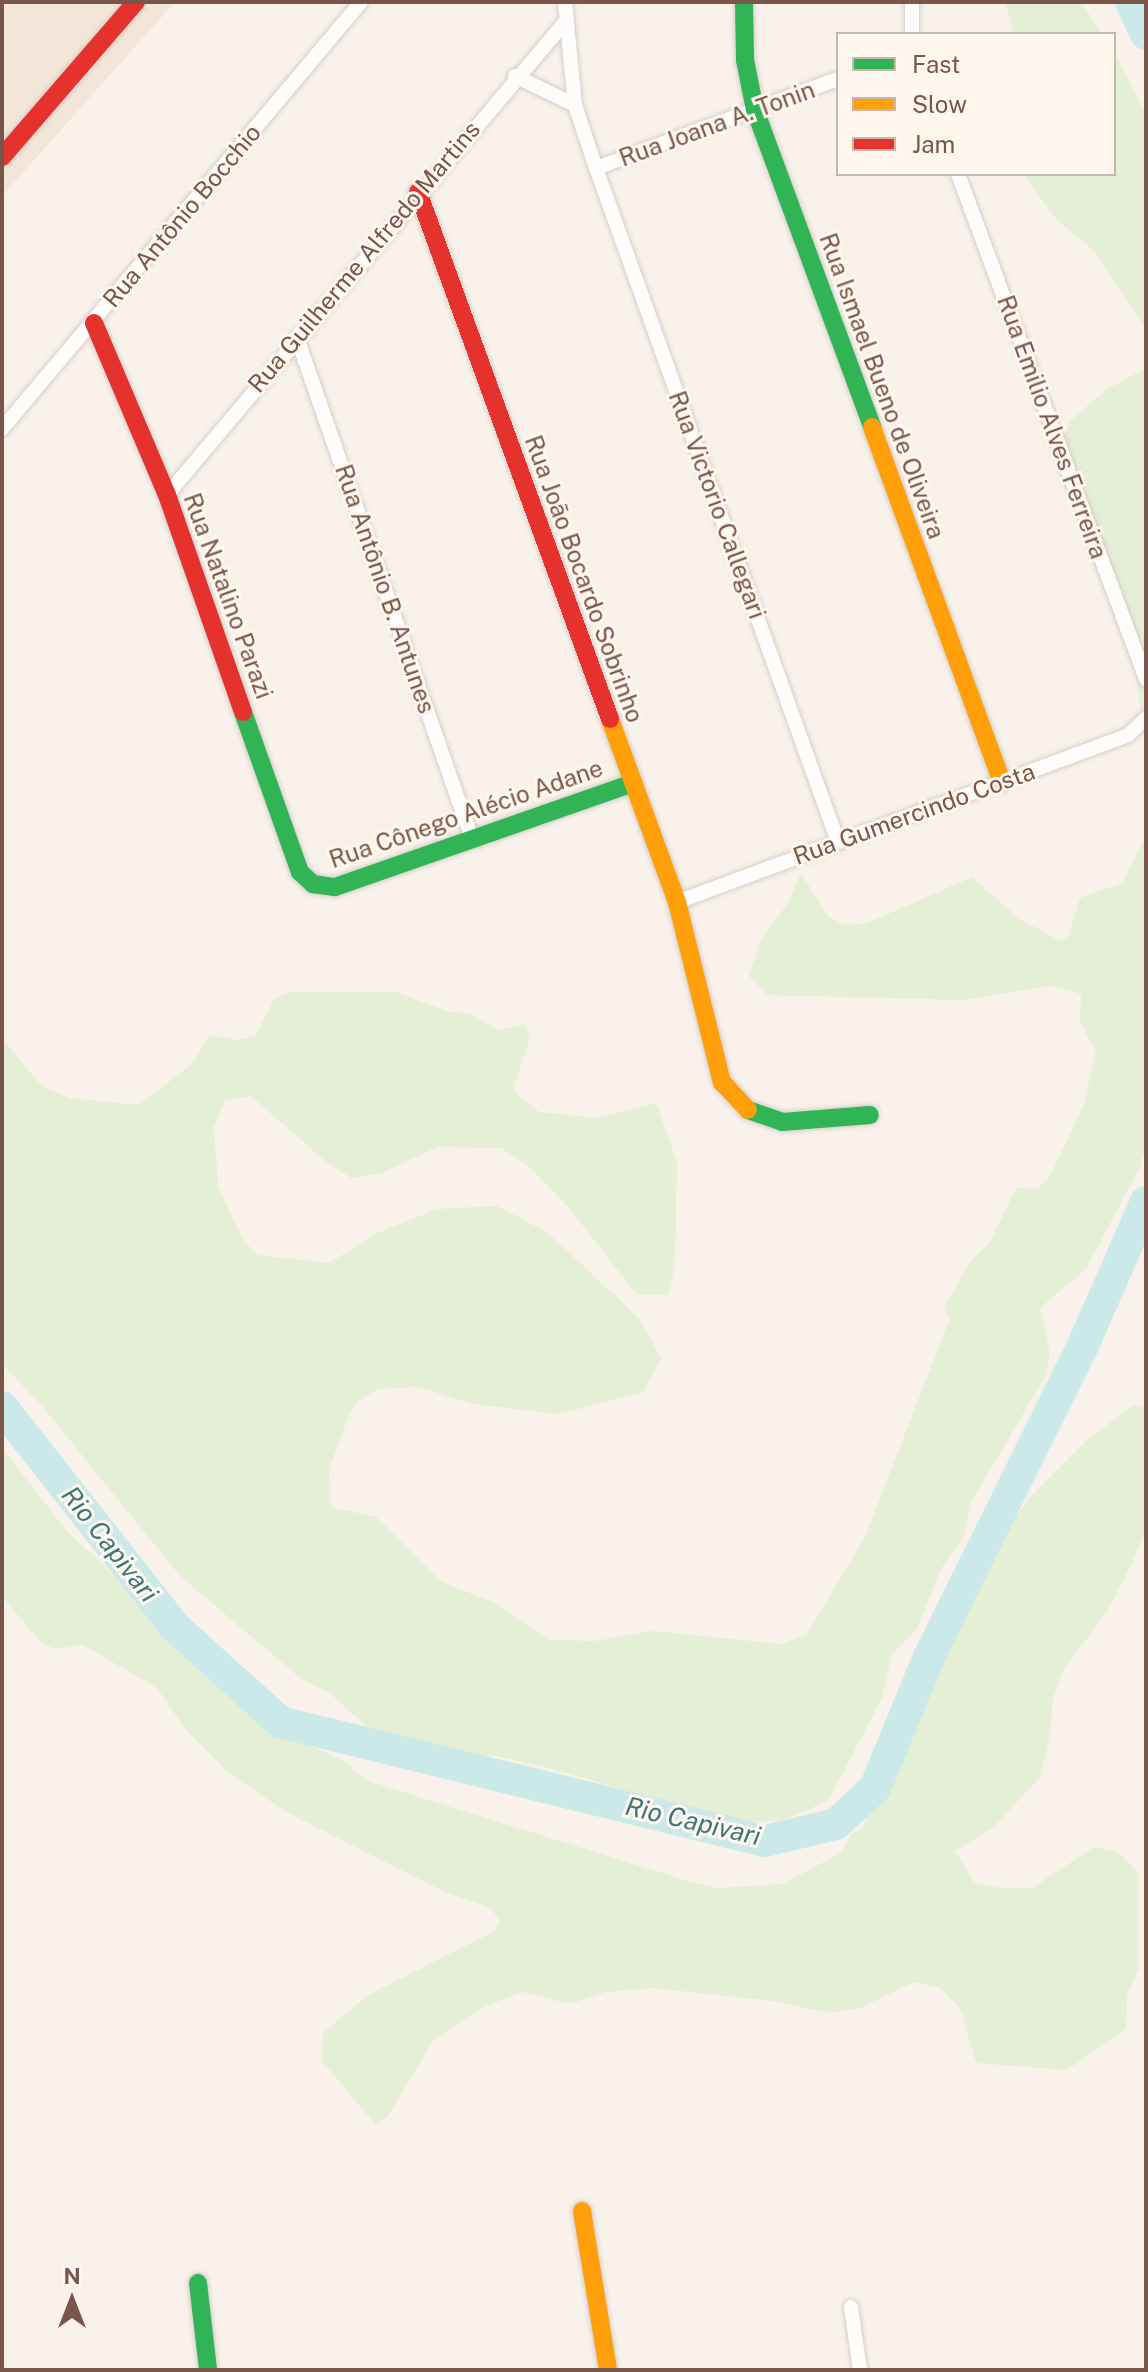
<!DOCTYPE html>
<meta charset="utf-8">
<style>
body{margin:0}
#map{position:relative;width:1148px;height:2372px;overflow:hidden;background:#f8f2eb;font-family:"Public Sans",sans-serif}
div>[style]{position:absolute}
.residential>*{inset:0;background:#f3e6d9}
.green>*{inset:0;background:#e5efd5}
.river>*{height:32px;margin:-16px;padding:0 16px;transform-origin:16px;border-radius:16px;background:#cce9e9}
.roads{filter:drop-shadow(0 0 2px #d6cdc8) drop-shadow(0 0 2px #d6cdc8)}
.street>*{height:14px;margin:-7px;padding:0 7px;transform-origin:7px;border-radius:7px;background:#fefdfc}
.fast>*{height:18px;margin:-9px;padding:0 9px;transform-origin:9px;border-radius:9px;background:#30b455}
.slow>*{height:18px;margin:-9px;padding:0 9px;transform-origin:9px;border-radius:9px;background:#ff9f0a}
.jam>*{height:18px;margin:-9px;padding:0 9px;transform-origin:9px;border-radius:9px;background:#e5322d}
span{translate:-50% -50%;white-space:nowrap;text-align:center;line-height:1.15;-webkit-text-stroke:6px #fff7ed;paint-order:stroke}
.street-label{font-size:24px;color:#785649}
.water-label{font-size:26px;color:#3b787e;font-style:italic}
.frame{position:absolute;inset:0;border:4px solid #785649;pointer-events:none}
.legend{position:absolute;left:836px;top:32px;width:280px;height:144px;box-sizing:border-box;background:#fff7ed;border:2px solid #c9b7ab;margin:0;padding:10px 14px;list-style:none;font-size:24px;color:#785649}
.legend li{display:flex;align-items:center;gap:16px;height:40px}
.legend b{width:40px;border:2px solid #c9b7ab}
.north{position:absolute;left:32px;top:2260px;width:80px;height:80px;-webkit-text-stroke:6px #fff7ed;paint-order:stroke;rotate:0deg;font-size:22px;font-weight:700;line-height:32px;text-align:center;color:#785649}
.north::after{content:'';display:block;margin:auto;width:28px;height:36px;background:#785649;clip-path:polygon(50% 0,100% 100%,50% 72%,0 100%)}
</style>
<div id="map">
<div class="residential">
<div style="clip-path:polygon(2px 2px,175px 2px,2px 196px)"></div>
</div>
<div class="green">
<div style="clip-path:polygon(1005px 2px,1081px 2px,1102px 34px,1014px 34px)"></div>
<div style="clip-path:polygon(1114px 51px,1146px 114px,1146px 328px,1094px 251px,1056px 219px,1023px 174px,1114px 174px)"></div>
<div style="clip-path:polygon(1146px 368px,1146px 749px,1126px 606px,1062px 440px,1070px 421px,1107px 389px)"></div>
<div style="clip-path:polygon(1146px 835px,1146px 1147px,1139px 1169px,1086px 1269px,1040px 1308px,1050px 1353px,1046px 1375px,972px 1500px,964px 1535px,941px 1569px,917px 1629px,892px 1654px,882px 1698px,828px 1801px,783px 1820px,714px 1824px,655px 1807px,629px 1791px,549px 1768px,496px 1756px,432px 1755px,379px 1738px,331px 1694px,300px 1678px,179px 1575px,43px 1407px,2px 1364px,2px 1039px,43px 1087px,70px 1098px,139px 1105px,193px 1063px,210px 1035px,238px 1040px,255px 1036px,275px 998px,292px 992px,396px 992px,449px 1012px,470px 1013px,498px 1030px,525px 1024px,530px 1037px,513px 1090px,539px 1112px,598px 1118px,656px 1103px,677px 1162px,675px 1263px,669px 1295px,637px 1295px,569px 1208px,527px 1165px,501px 1148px,437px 1147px,383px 1173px,351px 1178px,325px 1161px,251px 1096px,225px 1101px,214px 1127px,218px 1186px,243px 1240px,258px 1255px,329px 1263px,377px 1233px,437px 1209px,497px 1206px,547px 1232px,640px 1319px,661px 1358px,643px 1392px,559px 1414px,472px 1404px,418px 1387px,378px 1389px,358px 1401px,349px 1415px,329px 1470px,331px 1507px,376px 1517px,442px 1582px,495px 1603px,551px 1640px,594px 1641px,653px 1631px,781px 1644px,807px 1634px,865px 1537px,950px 1318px,944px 1308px,969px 1263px,990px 1242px,1016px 1188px,1037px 1189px,1050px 1176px,1083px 1107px,1096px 1052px,1080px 1022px,1081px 994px,1051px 986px,961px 1000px,767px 995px,749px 976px,761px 939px,788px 903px,801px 873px,828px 916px,844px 925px,865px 924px,972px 877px,1019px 919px,1061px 941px,1068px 936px,1080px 898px,1122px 883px)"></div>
<div style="clip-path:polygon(1134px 1405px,1146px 1408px,1146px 1528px,1134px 1559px,1107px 1612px,1063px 1670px,1052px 1702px,1051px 1734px,1040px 1777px,994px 1827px,955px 1851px,974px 1882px,1000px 1888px,1032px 1888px,1094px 1847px,1118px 1852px,1139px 1874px,1138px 1970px,1127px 1996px,1126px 2029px,1067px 2070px,976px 2063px,961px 2010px,940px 1988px,914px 1982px,860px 2008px,828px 2013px,774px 2001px,652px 1988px,606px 1992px,569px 2004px,522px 1992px,486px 2006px,432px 2042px,387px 2117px,376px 2125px,322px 2061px,323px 2033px,368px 1995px,493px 1932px,500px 1922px,491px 1908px,445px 1892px,286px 1812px,227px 1772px,186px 1730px,157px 1688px,83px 1645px,55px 1649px,41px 1643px,2px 1596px,2px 1448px,66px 1530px,209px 1666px,294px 1726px,315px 1748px,341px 1759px,368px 1781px,691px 1882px,718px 1888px,782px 1884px,841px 1853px,852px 1832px,861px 1830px,908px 1735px,965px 1584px,1032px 1495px,1087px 1440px)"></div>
</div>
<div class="river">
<div style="left:1131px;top:2px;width:35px;rotate:65deg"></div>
<div style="left:2px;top:1407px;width:280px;rotate:51.8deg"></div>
<div style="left:175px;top:1627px;width:142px;rotate:42.1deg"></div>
<div style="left:280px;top:1722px;width:499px;rotate:13.8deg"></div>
<div style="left:765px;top:1841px;width:73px;rotate:-13.5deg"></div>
<div style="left:836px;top:1824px;width:53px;rotate:-42.7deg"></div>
<div style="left:875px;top:1788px;width:142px;rotate:-67.6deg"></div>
<div style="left:929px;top:1657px;width:350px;rotate:-63.7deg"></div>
<div style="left:1084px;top:1343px;width:154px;rotate:-66.3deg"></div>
</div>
<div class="roads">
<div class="street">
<div style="left:565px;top:2px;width:103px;rotate:84.5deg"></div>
<div style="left:575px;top:105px;width:66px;rotate:71.6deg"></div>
<div style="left:596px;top:168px;width:716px;rotate:70.25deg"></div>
<div style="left:912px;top:2px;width:32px;rotate:90deg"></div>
<div style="left:515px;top:76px;width:67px;rotate:25.8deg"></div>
<div style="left:596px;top:168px;width:258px;rotate:-20.2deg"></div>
<div style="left:958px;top:174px;width:539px;rotate:69.58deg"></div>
<div style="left:297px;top:338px;width:531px;rotate:70.75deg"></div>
<div style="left:2px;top:429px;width:558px;rotate:-49.94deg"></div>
<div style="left:167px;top:495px;width:618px;rotate:-49.92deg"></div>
<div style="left:677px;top:902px;width:481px;rotate:-20.3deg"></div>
<div style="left:1128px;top:735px;width:25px;rotate:-43deg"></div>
<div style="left:851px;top:2307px;width:64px;rotate:81.9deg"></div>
</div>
<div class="fast">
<div style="left:744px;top:2px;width:58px;rotate:89deg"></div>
<div style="left:745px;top:60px;width:51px;rotate:78.7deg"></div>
<div style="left:755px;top:110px;width:338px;rotate:69.7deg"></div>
<div style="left:243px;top:712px;width:170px;rotate:70.4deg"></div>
<div style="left:300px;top:872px;width:18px;rotate:43deg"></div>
<div style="left:313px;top:884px;width:22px;rotate:8deg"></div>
<div style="left:335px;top:887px;width:316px;rotate:-19.2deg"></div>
<div style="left:748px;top:1110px;width:36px;rotate:19deg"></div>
<div style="left:782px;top:1122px;width:88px;rotate:-4.5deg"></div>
<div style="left:198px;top:2283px;width:88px;rotate:83.4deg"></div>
</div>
<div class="slow">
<div style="left:872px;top:427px;width:378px;rotate:69.9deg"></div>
<div style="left:610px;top:719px;width:195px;rotate:69.9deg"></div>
<div style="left:677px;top:902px;width:186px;rotate:76deg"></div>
<div style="left:722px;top:1082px;width:38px;rotate:47deg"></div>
<div style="left:582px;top:2211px;width:161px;rotate:80.7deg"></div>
</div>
<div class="jam">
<div style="left:2px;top:157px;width:205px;rotate:-49.2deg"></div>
<div style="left:418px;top:192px;width:561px;rotate:69.98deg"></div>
<div style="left:94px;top:323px;width:187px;rotate:67deg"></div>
<div style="left:167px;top:495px;width:230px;rotate:70.7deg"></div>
</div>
</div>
<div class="street-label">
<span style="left:717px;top:124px;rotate:-20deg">Rua Joana A. Tonin</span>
<span style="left:182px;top:216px;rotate:-50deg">Rua Antônio Bocchio</span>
<span style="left:364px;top:257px;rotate:-50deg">Rua Guilherme Alfredo Martins</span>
<span style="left:882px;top:386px;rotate:70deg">Rua Ismael Bueno de Oliveira</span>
<span style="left:1052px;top:427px;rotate:70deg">Rua Emilio Alves Ferreira</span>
<span style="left:717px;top:505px;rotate:70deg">Rua Victorio Callegari</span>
<span style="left:584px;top:579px;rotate:70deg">Rua João Bocardo Sobrinho</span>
<span style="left:385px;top:589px;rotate:71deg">Rua Antônio B. Antunes</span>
<span style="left:228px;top:596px;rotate:70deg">Rua Natalino Parazi</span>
<span style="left:466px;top:814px;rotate:-19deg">Rua Cônego Alécio Adane</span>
<span style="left:914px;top:814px;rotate:-20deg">Rua Gumercindo Costa</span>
</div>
<div class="water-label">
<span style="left:110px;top:1544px;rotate:52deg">Rio Capivari</span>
<span style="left:693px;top:1821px;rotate:13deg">Rio Capivari</span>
</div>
<div class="frame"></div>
<ul class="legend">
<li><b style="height:10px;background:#30b455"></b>Fast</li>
<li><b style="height:10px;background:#ff9f0a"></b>Slow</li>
<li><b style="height:10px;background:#e5322d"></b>Jam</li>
</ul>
<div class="north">N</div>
</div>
